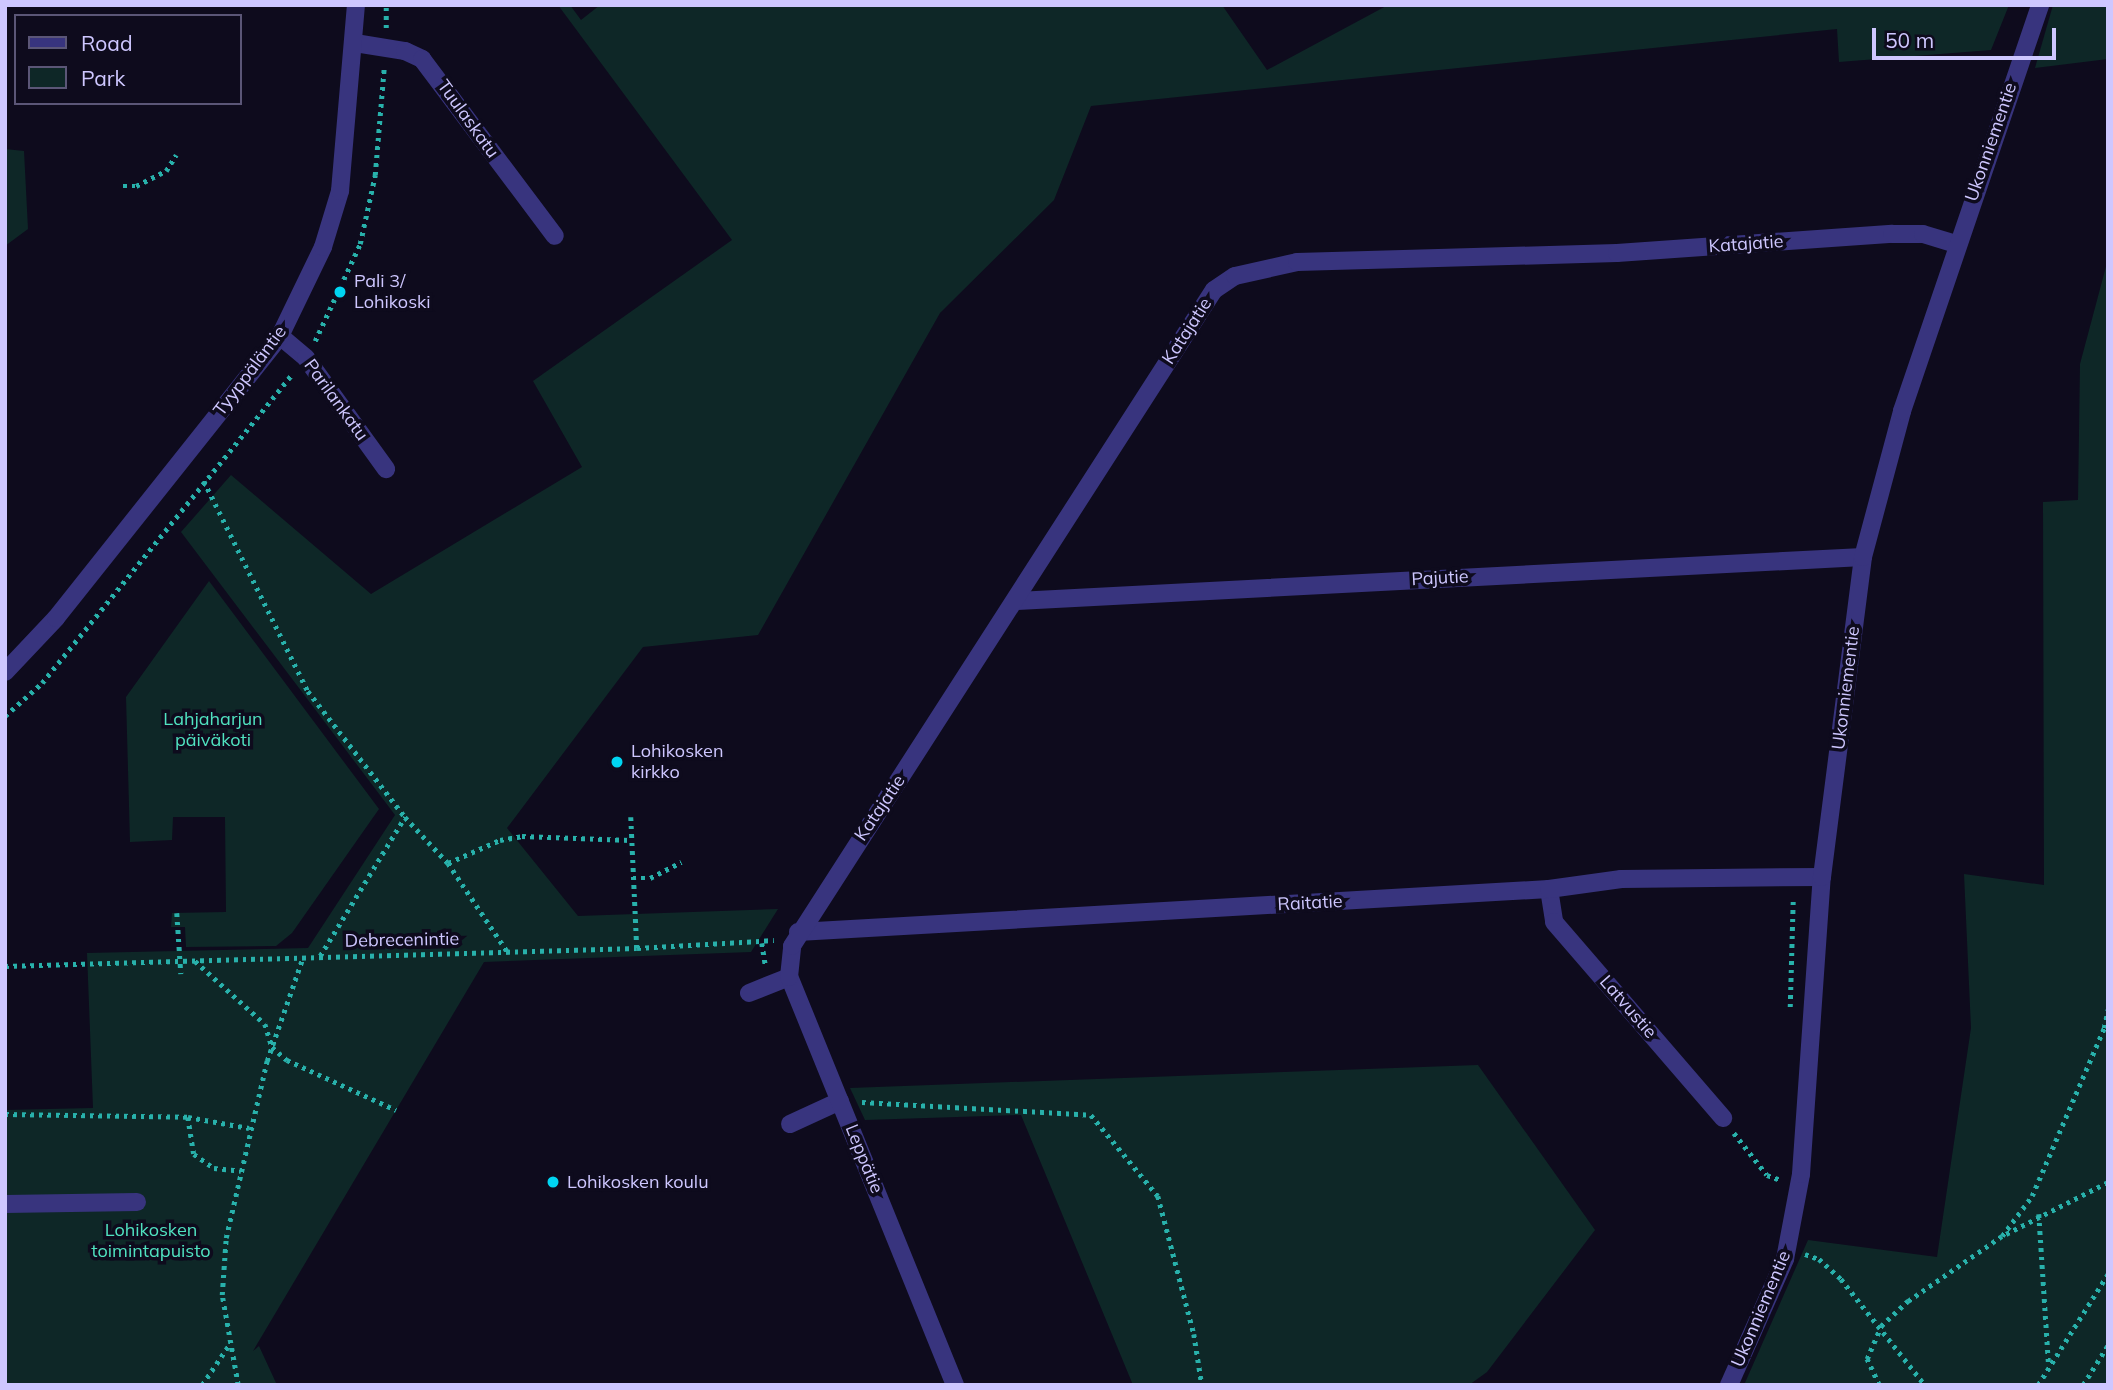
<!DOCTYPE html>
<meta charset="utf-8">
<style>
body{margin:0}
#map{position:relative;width:2113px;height:1390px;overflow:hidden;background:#0e0b1d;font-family:Mulish,sans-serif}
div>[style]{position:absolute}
.green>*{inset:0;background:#0e2727}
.path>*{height:4.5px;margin-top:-2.25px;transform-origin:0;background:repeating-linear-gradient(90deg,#28b1ab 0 3.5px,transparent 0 8.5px)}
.minor>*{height:18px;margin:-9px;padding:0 9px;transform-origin:9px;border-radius:9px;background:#38347e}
.dots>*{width:19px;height:19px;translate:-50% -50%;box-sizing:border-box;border:4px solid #0e0b1d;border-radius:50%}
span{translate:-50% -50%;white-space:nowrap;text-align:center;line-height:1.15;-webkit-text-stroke:7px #0e0b1d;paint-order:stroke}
.street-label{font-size:18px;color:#cec7ff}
.poi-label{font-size:18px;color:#cec7ff}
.left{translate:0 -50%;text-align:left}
.park-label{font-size:18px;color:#50e2c0}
.frame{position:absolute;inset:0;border:7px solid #cec7ff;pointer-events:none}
.legend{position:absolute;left:14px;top:14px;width:228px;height:91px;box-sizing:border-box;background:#0e0b1d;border:2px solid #5b5677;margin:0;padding:9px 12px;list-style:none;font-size:21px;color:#cec7ff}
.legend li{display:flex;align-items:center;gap:14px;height:35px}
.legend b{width:35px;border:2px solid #5b5677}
.scale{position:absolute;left:1872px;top:28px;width:184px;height:32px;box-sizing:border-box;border:4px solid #cec7ff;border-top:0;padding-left:9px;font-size:21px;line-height:24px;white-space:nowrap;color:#cec7ff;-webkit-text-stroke:5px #0e0b1d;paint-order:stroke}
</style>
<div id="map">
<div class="green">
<div style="clip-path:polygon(558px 5px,570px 5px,581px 20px,600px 5px,1222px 5px,1267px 70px,1388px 5px,2009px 5px,1991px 50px,1839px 62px,1837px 29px,1091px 106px,1054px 200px,940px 313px,758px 635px,643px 647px,507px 828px,578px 916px,778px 909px,751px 952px,484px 962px,253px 1351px,259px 1346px,277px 1385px,5px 1385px,5px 1110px,93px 1108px,87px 953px,308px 948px,395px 815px,181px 532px,231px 475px,371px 594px,582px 467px,533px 381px,732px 240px)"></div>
<div style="clip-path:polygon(2053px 5px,2108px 5px,2108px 59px,2035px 68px)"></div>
<div style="clip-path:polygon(5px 149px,24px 151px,28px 229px,5px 246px)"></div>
<div style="clip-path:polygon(2108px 259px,2108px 1385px,1744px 1385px,1808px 1240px,1937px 1257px,1971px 1028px,1964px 874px,2044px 885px,2043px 502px,2078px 500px,2080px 364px)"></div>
<div style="clip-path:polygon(209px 581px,379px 809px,292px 933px,276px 946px,186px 947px,185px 927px,171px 927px,172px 913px,226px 912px,225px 817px,173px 817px,172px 840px,130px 842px,126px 697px)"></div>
<div style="clip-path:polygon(1478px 1065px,1595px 1230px,1487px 1372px,1469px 1385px,1133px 1385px,1021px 1115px,865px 1120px,850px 1088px)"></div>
</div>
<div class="path">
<div style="left:386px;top:28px;width:23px;rotate:-90deg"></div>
<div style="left:123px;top:186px;width:13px"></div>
<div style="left:136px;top:186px;width:34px;rotate:-27deg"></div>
<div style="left:166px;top:171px;width:19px;rotate:-58deg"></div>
<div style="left:315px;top:341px;width:107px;rotate:-65.1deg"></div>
<div style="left:360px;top:244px;width:71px;rotate:-77.7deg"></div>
<div style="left:375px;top:175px;width:107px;rotate:-85.2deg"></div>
<div style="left:204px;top:481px;width:234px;rotate:63.7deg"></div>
<div style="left:308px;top:691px;width:159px;rotate:52.4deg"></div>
<div style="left:405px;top:817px;width:63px;rotate:46.9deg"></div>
<div style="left:448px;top:863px;width:106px;rotate:56.2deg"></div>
<div style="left:5px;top:716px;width:50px;rotate:-41.7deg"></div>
<div style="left:42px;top:683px;width:397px;rotate:-51deg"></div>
<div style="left:631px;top:817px;width:131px;rotate:87.4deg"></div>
<div style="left:448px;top:863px;width:57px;rotate:-23.9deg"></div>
<div style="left:500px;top:840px;width:22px;rotate:-10deg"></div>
<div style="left:522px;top:836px;width:108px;rotate:2.1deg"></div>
<div style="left:633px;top:878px;width:17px"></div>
<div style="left:650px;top:878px;width:35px;rotate:-27deg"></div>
<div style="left:177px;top:913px;width:61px;rotate:86.2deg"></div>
<div style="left:762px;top:943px;width:24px;rotate:81deg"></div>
<div style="left:320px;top:956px;width:163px;rotate:-58.6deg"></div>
<div style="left:195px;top:961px;width:94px;rotate:42deg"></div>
<div style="left:265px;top:1024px;width:24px;rotate:73deg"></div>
<div style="left:272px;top:1047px;width:20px;rotate:41deg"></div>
<div style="left:287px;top:1060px;width:120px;rotate:24.6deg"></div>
<div style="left:5px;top:966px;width:632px;rotate:-1.63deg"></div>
<div style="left:637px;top:948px;width:137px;rotate:-3.3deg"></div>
<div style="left:1790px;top:1007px;width:110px;rotate:-88.4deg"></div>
<div style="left:862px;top:1102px;width:229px;rotate:3.2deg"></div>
<div style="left:1091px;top:1115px;width:105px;rotate:50.4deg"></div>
<div style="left:1158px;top:1196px;width:143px;rotate:75.4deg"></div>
<div style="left:1194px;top:1334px;width:52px;rotate:81.1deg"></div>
<div style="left:5px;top:1114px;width:183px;rotate:0.9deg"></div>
<div style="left:188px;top:1117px;width:62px;rotate:10.2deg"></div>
<div style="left:188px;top:1117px;width:37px;rotate:81deg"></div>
<div style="left:194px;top:1154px;width:24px;rotate:35deg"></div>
<div style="left:214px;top:1168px;width:27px;rotate:6deg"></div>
<div style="left:1734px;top:1133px;width:53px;rotate:51.8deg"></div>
<div style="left:1767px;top:1175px;width:15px;rotate:20deg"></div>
<div style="left:2039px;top:1214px;width:153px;rotate:86.3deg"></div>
<div style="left:2006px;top:1234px;width:114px;rotate:-27deg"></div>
<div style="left:1805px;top:1254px;width:15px;rotate:20deg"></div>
<div style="left:1819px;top:1259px;width:30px;rotate:42deg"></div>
<div style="left:1841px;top:1279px;width:135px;rotate:51.6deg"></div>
<div style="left:202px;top:1385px;width:48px;rotate:-56deg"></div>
<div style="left:238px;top:1385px;width:91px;rotate:-100.1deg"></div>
<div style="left:222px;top:1295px;width:57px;rotate:-86deg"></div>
<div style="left:226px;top:1238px;width:182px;rotate:-77deg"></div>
<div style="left:267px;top:1061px;width:110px;rotate:-70.9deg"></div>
<div style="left:1879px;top:1385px;width:29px;rotate:-115deg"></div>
<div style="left:1867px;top:1359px;width:36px;rotate:-67deg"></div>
<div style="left:1881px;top:1326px;width:37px;rotate:-43deg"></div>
<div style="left:1908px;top:1301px;width:114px;rotate:-34.7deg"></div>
<div style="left:2002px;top:1236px;width:50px;rotate:-53.1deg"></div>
<div style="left:2032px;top:1196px;width:183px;rotate:-66.8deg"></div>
<div style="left:2104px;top:1028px;width:19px;rotate:-78deg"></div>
<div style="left:2038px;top:1385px;width:131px;rotate:-57.8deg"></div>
<div style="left:2083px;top:1385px;width:47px;rotate:-58deg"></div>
</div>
<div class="minor">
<div style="left:355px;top:43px;width:51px;rotate:9.1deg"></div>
<div style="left:405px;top:51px;width:19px;rotate:25deg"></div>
<div style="left:422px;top:59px;width:221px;rotate:53.1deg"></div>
<div style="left:280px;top:336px;width:34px;rotate:40deg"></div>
<div style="left:306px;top:358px;width:137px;rotate:54.2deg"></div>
<div style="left:1017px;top:601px;width:847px;rotate:-2.98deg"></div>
<div style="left:5px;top:672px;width:74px;rotate:-46.6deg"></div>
<div style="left:56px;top:618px;width:360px;rotate:-51.5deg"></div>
<div style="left:280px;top:336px;width:99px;rotate:-64.2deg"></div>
<div style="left:323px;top:247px;width:59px;rotate:-73.1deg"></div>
<div style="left:340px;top:191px;width:187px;rotate:-85.1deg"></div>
<div style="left:1549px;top:889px;width:33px;rotate:81deg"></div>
<div style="left:1554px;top:922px;width:259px;rotate:49.2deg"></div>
<div style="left:798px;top:932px;width:752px;rotate:-3.28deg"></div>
<div style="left:1549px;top:889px;width:73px;rotate:-7.9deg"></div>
<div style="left:1621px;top:879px;width:201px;rotate:-0.6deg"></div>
<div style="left:749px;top:993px;width:43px;rotate:-21.8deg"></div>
<div style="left:790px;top:1124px;width:55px;rotate:-24.7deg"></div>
<div style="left:5px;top:1204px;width:132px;rotate:-0.9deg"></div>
<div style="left:955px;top:1385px;width:440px;rotate:-112.1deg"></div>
<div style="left:789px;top:977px;width:31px;rotate:-84deg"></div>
<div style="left:792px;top:946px;width:780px;rotate:-57.25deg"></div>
<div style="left:1214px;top:290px;width:25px;rotate:-34deg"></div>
<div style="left:1235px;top:276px;width:64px;rotate:-12.7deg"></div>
<div style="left:1297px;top:262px;width:320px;rotate:-1.6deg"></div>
<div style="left:1617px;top:253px;width:276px;rotate:-4deg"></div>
<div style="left:1892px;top:234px;width:31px"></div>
<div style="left:1923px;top:234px;width:34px;rotate:17deg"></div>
<div style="left:1729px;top:1385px;width:138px;rotate:-66deg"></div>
<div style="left:1785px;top:1259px;width:86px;rotate:-79.3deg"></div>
<div style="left:1801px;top:1174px;width:298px;rotate:-86deg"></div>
<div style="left:1822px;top:877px;width:323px;rotate:-82.7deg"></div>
<div style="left:1863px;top:557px;width:151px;rotate:-75deg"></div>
<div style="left:1902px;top:411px;width:429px;rotate:-71.2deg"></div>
</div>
<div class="dots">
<div style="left:340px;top:292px;background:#00d5f2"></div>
<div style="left:617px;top:762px;background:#00d5f2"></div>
<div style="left:553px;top:1182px;background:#00d5f2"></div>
</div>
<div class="street-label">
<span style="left:468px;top:119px;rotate:54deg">Tuulaskatu</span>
<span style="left:1991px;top:142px;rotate:-71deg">Ukonniementie</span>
<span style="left:1746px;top:244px;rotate:-4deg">Katajatie</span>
<span style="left:1187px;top:331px;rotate:-57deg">Katajatie</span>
<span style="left:250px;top:371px;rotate:-53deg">Tyyppäläntie</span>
<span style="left:336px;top:400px;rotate:54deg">Parilankatu</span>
<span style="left:1440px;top:578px;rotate:-3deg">Pajutie</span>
<span style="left:1846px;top:688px;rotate:-83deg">Ukonniementie</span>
<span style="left:880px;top:808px;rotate:-56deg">Katajatie</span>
<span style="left:1310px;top:903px;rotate:-3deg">Raitatie</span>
<span style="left:402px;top:940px;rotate:-1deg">Debrecenintie</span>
<span style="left:1628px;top:1007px;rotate:49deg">Latvustie</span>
<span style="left:864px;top:1159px;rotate:68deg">Leppätie</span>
<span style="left:1761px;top:1309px;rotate:-67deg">Ukonniementie</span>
</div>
<div class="poi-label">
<span class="left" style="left:354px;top:292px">Pali 3/<br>Lohikoski</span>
<span class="left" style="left:631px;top:762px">Lohikosken<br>kirkko</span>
<span class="left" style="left:567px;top:1182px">Lohikosken koulu</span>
</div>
<div class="park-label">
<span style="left:213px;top:730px">Lahjaharjun<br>päiväkoti</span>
<span style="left:151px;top:1241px">Lohikosken<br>toimintapuisto</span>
</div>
<div class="frame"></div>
<ul class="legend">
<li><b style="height:9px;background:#38347e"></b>Road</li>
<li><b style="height:19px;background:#0e2727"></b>Park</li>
</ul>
<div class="scale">50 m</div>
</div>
